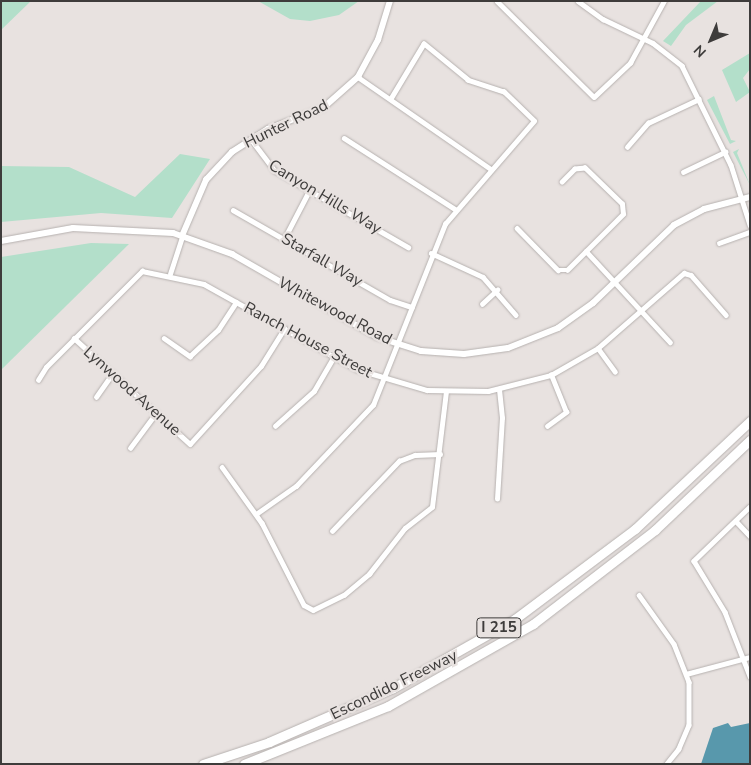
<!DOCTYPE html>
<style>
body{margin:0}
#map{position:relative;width:751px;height:765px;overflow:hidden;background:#e8e2e0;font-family:"Nunito Sans",sans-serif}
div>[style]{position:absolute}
.green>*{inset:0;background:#b3dfca}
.water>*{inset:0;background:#5898ac}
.roads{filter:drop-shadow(0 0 1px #b6b1af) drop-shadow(0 0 1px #b6b1af)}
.minor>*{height:4.5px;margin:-2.25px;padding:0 2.25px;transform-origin:2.25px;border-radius:2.25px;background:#fff}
.tertiary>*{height:5.5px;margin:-2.75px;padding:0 2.75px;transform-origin:2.75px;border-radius:2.75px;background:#fff}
.secondary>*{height:6px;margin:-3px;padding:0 3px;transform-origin:3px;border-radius:3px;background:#fff}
.motorway>*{height:9px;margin:-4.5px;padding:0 4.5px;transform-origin:4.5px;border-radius:4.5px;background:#fff}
span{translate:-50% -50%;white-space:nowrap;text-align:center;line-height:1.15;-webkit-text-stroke:4.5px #e8e2e0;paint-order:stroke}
.shield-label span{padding:1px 4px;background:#e8e2e0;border:1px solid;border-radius:4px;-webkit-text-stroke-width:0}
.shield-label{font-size:15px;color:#3e3c3b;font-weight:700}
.street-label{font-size:16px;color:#3e3c3b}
.frame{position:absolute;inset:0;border:2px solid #3e3c3b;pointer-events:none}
.north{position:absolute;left:686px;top:15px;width:50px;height:50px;-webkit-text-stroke:4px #e8e2e0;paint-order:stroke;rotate:225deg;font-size:14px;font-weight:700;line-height:20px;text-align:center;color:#3e3c3b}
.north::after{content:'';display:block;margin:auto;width:18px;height:22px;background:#3e3c3b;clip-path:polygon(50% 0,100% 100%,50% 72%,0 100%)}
</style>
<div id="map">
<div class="green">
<div style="clip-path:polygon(1px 1px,31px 1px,1px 30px)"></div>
<div style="clip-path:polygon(258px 1px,359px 1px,339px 15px,310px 21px,290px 19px)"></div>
<div style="clip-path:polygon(701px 1px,718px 1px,686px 25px,671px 46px,663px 41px)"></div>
<div style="clip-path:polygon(750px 53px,750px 69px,743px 78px,750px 92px,736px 102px,722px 70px)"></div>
<div style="clip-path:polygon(714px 96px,731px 140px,736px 141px,730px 144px,707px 100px)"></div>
<div style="clip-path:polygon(739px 149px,737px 153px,750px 185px,733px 152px)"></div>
<div style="clip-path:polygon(180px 154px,210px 159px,172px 218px,101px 213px,1px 222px,1px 166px,69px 167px,135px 197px)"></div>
<div style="clip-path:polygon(91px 243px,129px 244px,1px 370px,1px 257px)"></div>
</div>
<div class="water">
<div style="clip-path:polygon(728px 723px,731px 727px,750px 723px,750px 764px,701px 764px,713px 728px)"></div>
</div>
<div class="roads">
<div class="minor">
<div style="left:497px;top:1px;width:136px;rotate:44.7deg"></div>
<div style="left:594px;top:97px;width:50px;rotate:-43.4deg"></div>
<div style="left:630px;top:63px;width:71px;rotate:-61.3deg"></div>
<div style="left:578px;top:1px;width:31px;rotate:36deg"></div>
<div style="left:603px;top:19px;width:55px;rotate:25.6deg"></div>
<div style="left:653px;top:43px;width:37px;rotate:38deg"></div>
<div style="left:682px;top:66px;width:110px;rotate:63.7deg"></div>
<div style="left:731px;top:165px;width:63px;rotate:72.4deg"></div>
<div style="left:358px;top:77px;width:162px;rotate:34.7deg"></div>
<div style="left:344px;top:138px;width:132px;rotate:32.6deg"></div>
<div style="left:251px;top:139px;width:39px;rotate:53deg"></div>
<div style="left:274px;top:170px;width:155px;rotate:29.9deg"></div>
<div style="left:627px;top:147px;width:32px;rotate:-49deg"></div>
<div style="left:648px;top:123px;width:56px;rotate:-25.2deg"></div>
<div style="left:683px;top:172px;width:47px;rotate:-25.5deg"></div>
<div style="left:233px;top:210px;width:181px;rotate:29.8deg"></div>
<div style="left:390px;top:300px;width:23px;rotate:18deg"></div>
<div style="left:517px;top:228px;width:59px;rotate:45.7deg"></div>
<div style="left:558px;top:270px;width:9px"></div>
<div style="left:567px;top:270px;width:79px;rotate:-45deg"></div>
<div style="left:623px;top:214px;width:10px;rotate:-96deg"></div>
<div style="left:622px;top:204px;width:52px;rotate:-135.8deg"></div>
<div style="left:585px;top:168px;width:10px;rotate:174deg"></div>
<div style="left:575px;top:169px;width:18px;rotate:135deg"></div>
<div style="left:284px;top:239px;width:54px;rotate:-62.5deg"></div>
<div style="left:719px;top:243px;width:33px;rotate:-20deg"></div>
<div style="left:586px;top:251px;width:124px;rotate:47.3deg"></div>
<div style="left:431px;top:253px;width:57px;rotate:24.8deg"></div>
<div style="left:483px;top:277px;width:50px;rotate:49deg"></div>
<div style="left:170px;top:274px;width:40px;rotate:-72deg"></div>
<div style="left:482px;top:304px;width:21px;rotate:-43deg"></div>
<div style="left:74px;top:338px;width:157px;rotate:42.4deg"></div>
<div style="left:190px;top:444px;width:105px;rotate:-47.7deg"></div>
<div style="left:261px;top:366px;width:44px;rotate:-58.1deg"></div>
<div style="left:164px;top:338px;width:32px;rotate:35deg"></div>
<div style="left:190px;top:356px;width:38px;rotate:-43deg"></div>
<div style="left:218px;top:330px;width:33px;rotate:-57deg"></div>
<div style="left:598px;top:348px;width:29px;rotate:54deg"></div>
<div style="left:38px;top:380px;width:15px;rotate:-58deg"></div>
<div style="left:46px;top:367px;width:136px;rotate:-45deg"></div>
<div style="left:142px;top:271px;width:63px;rotate:11.8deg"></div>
<div style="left:204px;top:284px;width:174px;rotate:29.2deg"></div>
<div style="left:356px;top:369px;width:74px;rotate:16.5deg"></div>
<div style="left:427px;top:390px;width:61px;rotate:0.9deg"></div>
<div style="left:488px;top:391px;width:65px;rotate:-14.3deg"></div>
<div style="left:551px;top:375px;width:54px;rotate:-29.9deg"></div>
<div style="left:598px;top:348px;width:114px;rotate:-41.1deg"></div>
<div style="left:684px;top:273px;width:7px;rotate:16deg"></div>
<div style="left:691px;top:275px;width:53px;rotate:48.8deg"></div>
<div style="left:96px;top:397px;width:29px;rotate:-55deg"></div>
<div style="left:275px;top:426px;width:52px;rotate:-41.9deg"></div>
<div style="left:314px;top:391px;width:39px;rotate:-60deg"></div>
<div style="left:547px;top:426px;width:24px;rotate:-36deg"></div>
<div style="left:566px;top:412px;width:40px;rotate:-112deg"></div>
<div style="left:130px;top:448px;width:44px;rotate:-53.4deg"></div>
<div style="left:222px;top:467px;width:69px;rotate:54.5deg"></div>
<div style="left:262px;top:523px;width:92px;rotate:62.9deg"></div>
<div style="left:304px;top:605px;width:10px;rotate:29deg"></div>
<div style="left:313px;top:610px;width:34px;rotate:-26deg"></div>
<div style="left:344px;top:595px;width:33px;rotate:-40deg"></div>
<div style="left:369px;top:574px;width:58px;rotate:-52deg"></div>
<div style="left:405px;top:528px;width:34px;rotate:-38deg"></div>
<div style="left:432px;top:507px;width:116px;rotate:-83.1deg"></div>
<div style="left:497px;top:499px;width:81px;rotate:-86.5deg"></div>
<div style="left:502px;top:418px;width:29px;rotate:-96deg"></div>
<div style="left:750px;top:507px;width:78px;rotate:136deg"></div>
<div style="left:694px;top:561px;width:60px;rotate:58.7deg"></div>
<div style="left:725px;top:612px;width:69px;rotate:68.7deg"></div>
<div style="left:256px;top:514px;width:49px;rotate:-35deg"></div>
<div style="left:296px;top:486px;width:112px;rotate:-46.5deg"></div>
<div style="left:373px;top:405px;width:195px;rotate:-68.3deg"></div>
<div style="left:445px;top:224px;width:136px;rotate:-49.2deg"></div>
<div style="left:534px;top:121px;width:42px;rotate:-136deg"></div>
<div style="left:504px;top:92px;width:38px;rotate:-162deg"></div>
<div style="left:468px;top:80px;width:57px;rotate:-140.7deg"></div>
<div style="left:424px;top:44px;width:64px;rotate:121deg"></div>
<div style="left:736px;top:521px;width:21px;rotate:47deg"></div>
<div style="left:332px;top:531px;width:97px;rotate:-46.3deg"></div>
<div style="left:399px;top:461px;width:17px;rotate:-21deg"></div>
<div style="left:415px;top:455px;width:25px;rotate:-2deg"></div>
<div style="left:639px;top:595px;width:60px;rotate:54.5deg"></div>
<div style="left:674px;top:644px;width:41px;rotate:68.5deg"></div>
<div style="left:689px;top:682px;width:43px;rotate:90deg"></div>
<div style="left:689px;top:725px;width:26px;rotate:113deg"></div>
<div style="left:679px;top:749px;width:19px;rotate:129deg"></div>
<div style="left:686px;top:674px;width:66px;rotate:-14.9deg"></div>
</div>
<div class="tertiary">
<div style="left:182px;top:236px;width:61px;rotate:-66.8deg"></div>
<div style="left:206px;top:180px;width:38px;rotate:-47deg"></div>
<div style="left:232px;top:152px;width:43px;rotate:-32.6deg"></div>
<div style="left:268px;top:129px;width:59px;rotate:-20.9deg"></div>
<div style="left:323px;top:108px;width:47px;rotate:-41.5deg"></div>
<div style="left:358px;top:77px;width:42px;rotate:-61.6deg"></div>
<div style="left:378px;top:40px;width:41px;rotate:-72.9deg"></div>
</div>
<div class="secondary">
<div style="left:1px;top:241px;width:73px;rotate:-10.2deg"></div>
<div style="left:73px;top:228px;width:100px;rotate:2.9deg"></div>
<div style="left:173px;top:233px;width:63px;rotate:19.6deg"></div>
<div style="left:232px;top:254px;width:167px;rotate:29.8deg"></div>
<div style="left:377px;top:337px;width:46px;rotate:17.7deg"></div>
<div style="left:421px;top:351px;width:43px;rotate:4deg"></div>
<div style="left:464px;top:354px;width:44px;rotate:-7.8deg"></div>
<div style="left:508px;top:348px;width:54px;rotate:-21.8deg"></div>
<div style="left:558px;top:328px;width:43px;rotate:-35.5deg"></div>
<div style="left:593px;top:303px;width:112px;rotate:-43.9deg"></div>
<div style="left:674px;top:225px;width:34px;rotate:-28deg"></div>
<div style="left:704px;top:209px;width:48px;rotate:-14.6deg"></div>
</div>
<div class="motorway">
<div style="left:203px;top:764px;width:70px;rotate:-18.4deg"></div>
<div style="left:269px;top:742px;width:135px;rotate:-23.5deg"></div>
<div style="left:393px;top:688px;width:140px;rotate:-29.5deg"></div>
<div style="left:515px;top:619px;width:150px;rotate:-36.9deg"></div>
<div style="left:635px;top:529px;width:158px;rotate:-43.2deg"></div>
<div style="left:244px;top:764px;width:155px;rotate:-21.9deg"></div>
<div style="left:388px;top:706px;width:167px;rotate:-29.5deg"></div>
<div style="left:533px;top:624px;width:154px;rotate:-37.6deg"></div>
<div style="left:655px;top:530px;width:131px;rotate:-43.5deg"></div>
</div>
</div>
<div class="shield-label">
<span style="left:499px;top:628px">I 215</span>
</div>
<div class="street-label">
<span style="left:286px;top:124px;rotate:-26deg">Hunter Road</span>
<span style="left:325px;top:197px;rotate:31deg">Canyon Hills Way</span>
<span style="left:322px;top:260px;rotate:30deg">Starfall Way</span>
<span style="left:335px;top:311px;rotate:28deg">Whitewood Road</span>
<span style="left:308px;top:340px;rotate:28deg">Ranch House Street</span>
<span style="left:132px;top:391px;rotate:42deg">Lynwood Avenue</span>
<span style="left:394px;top:685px;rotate:-26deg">Escondido Freeway</span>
</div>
<div class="frame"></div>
<div class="north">N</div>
</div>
